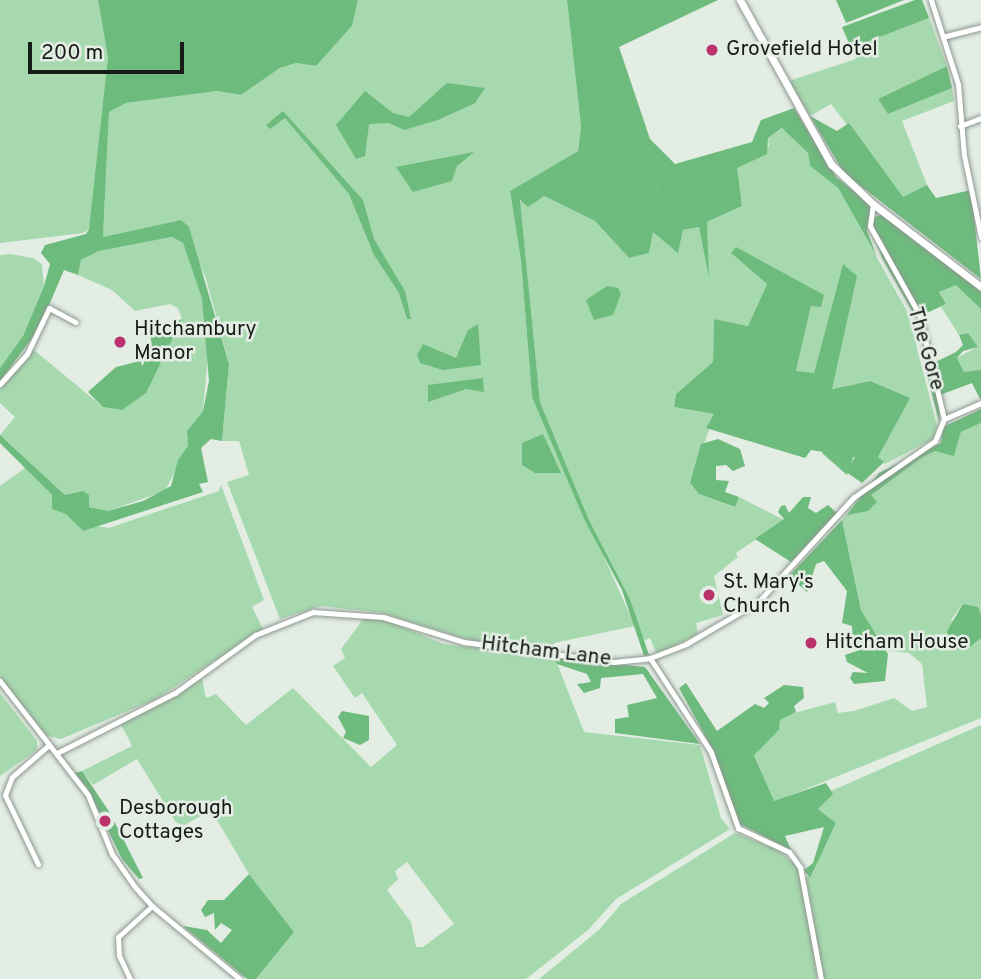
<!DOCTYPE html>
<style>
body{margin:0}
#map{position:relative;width:981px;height:979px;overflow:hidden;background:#e3ede4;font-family:Overpass,sans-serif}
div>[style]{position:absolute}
.green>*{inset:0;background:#a7d9af}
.forest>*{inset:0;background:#6ebb7e}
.water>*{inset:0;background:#70bd80;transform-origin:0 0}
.roads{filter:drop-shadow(0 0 2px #8e978f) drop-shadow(0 0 2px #8e978f)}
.street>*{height:5px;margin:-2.5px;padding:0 2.5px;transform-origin:2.5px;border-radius:2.5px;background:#fff}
.secondary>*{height:7px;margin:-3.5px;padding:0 3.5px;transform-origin:3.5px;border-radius:3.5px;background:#fff}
.dots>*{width:19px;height:19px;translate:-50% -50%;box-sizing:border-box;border:4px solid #e3ede4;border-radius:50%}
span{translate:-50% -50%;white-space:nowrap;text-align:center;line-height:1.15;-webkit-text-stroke:5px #e3ede4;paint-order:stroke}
.poi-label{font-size:21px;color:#181c19}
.left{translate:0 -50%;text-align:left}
.street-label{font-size:21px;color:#181c19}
.scale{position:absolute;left:28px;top:42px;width:156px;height:32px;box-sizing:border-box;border:4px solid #181c19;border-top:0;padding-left:9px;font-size:21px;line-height:24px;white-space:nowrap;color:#181c19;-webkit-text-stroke:5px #e3ede4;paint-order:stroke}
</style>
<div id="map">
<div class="green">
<div style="clip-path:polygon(0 0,98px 0,108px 58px,95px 199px,89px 229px,83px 233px,0 243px)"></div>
<div style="clip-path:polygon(358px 0,567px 0,581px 128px,578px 151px,510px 191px,521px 261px,532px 397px,635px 626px,554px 643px,552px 649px,470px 640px,382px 613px,321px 606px,280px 619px,227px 482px,249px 475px,239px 441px,222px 441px,229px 364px,206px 279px,181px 220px,103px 237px,109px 112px,126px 103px,217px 91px,241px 95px,280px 68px,296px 63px,316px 66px,352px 26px)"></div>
<div style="clip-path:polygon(929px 18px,947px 66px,878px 99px,888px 114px,952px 88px,954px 101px,902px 121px,927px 185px,903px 198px,831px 104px,810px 116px,789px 81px,856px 59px,851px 48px)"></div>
<div style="clip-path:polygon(783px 128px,808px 153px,810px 166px,838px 188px,908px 313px,937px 426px,933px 439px,885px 464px,878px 457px,870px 381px,831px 389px,843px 264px,814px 374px,796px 371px,811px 306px,731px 253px,767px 284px,748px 326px,714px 319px,713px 362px,676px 394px,674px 407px,715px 414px,690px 483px,699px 494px,734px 507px,739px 497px,784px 520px,736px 553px,738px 557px,714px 576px,723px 615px,696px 623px,698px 634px,657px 655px,650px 638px,643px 641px,630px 599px,589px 520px,540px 402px,520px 202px,544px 196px,595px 221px,629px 258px,649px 253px,653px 231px,678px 252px,683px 230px,699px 227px,708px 272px,707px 222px,742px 206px,736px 168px,769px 146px,768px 138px)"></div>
<div style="clip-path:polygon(172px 237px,183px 243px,202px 299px,209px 342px,203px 411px,187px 431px,188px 446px,165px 491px,108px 511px,89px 507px,89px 495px,65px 495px,0 435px,15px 417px,0 403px,0 388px,34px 350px,103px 407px,122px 410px,182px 319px,178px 308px,170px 304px,135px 311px,112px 290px,78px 275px,81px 260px,99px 251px)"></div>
<div style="clip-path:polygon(10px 254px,33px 258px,42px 264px,44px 286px,23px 336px,0 368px,0 255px)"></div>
<div style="clip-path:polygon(956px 284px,981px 309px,981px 370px,970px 373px,964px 372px,957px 358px,977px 347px,968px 333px,959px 335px,941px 307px,946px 304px,939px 292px)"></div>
<div style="clip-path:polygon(981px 423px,981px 615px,963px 604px,951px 620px,981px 638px,981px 718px,774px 802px,754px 754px,779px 730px,780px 720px,787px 715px,835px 702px,838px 713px,854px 711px,894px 698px,912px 711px,927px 707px,922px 664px,909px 653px,885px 650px,861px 610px,842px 520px,879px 473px,941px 443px,954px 456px,961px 432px)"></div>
<div style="clip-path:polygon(25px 468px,52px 495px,53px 509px,67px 514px,83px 531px,92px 525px,109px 528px,168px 508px,219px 491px,221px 485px,264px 600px,252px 607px,263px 629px,156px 699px,61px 739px,47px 736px,0 680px,0 486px)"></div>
<div style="clip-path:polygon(evenodd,364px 618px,382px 619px,444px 644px,555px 658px,584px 732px,700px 745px,721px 818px,730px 829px,616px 899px,588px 930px,526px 979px,256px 979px,294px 932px,249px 874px,211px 810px,183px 826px,175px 821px,137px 759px,93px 785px,82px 771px,132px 746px,120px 722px,202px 679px,206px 698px,216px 694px,246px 725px,293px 688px,371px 767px,397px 745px,362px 693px,355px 698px,333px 666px,345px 658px,341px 649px,364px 618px,407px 862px,454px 924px,423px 947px,416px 947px,411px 922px,387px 890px,398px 879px,395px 871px,407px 862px)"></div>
<div style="clip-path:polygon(0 693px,37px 741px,37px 750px,0 776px)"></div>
<div style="clip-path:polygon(981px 725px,981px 979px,823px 979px,806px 877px,810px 877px,836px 823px,818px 809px,831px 791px)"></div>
<div style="clip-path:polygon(735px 833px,778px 850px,797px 866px,809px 916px,817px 979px,539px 979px,600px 929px,621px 904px)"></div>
</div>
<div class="forest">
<div style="clip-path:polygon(98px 0,358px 0,352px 26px,316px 66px,296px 63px,280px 68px,241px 95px,217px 91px,126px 103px,109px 112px,103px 237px,181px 220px,189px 227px,229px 364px,222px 441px,211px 439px,201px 448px,208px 482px,199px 484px,203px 492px,83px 531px,66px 514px,52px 509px,52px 495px,0 443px,0 435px,65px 495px,83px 491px,89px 495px,89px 507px,108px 511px,143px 501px,171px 486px,178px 460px,188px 446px,187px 431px,203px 411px,209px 381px,202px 299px,183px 243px,172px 237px,99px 251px,81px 260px,78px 275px,64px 270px,39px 329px,0 381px,0 368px,23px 336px,44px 286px,50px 264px,41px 253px,45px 245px,86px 234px,89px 229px,108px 58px)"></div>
<div style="clip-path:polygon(567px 0,718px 0,619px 47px,650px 139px,675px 164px,752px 142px,761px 120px,794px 108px,836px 177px,871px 205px,867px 231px,877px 257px,838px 188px,810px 166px,808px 153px,782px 128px,768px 138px,767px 154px,737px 168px,742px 206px,707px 222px,709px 278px,699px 227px,683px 230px,678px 253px,653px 232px,649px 253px,629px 258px,595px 221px,544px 196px,528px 207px,520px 200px,540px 402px,589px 520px,630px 599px,649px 655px,644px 656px,622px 590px,585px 521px,532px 397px,521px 261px,510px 191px,578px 151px,581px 127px)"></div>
<div style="clip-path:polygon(836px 0,904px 0,846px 23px)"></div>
<div style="clip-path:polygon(915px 0,922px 0,929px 18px,851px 48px,842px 27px)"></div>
<div style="clip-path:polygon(947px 66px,952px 88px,888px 114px,878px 99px)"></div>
<div style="clip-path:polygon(447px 83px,485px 88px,475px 103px,438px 120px,404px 130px,389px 123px,369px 124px,365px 156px,356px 159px,336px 125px,365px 91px,393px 113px,409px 117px)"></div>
<div style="clip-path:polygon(283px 111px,363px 200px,374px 239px,405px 291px,411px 319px,407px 319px,399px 293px,374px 255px,349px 194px,285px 118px,270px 129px,266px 125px)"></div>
<div style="clip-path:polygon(810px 116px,837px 131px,849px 123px,903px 197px,927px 185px,936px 198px,971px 190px,981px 279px,844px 173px)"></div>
<div style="clip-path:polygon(474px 152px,457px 166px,452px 181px,413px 192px,396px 167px)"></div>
<div style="clip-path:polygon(883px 214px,981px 291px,981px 309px,956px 285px,939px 292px,946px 304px,916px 318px,882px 258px,871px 226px,872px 218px)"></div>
<div style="clip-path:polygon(736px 247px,824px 295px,821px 307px,811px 306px,796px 371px,814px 373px,843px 264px,857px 276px,832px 389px,870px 381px,910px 398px,878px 457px,884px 462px,862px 483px,846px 472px,855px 457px,811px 450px,805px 458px,706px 428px,714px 414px,674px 407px,676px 394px,713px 362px,714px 319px,748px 326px,767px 284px,731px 253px)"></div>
<div style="clip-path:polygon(607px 286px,618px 288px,621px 294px,613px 315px,594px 320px,586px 300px)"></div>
<div style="clip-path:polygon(182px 319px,146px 393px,122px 410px,103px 407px,88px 392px,116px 367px,140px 361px,152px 351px,150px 331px)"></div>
<div style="clip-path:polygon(478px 324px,481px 365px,443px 370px,420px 363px,417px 355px,423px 344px,456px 358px,468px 330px)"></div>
<div style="clip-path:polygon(968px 333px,978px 347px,963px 351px,957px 358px,964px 372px,981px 370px,981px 401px,972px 383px,940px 395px,939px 422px,925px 367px,956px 352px,963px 345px,959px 335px)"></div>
<div style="clip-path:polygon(483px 378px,484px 392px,466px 389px,428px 402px,428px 385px)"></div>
<div style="clip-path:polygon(981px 409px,981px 423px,961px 432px,954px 456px,935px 451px,922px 457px,871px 495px,877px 502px,868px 511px,847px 515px,879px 473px,941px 443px,943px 427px)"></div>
<div style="clip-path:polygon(543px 434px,561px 473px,535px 473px,522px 465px,522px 443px)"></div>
<div style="clip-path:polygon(718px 439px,740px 449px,745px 466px,733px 471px,726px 465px,716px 466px,716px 480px,729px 481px,725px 492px,739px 497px,735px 507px,699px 494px,690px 483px,701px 444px)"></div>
<div style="clip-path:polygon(803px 497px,811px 497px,808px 508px,816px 513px,828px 505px,837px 513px,791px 562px,755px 539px,784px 519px,778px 512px,781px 506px,785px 505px,789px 513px)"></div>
<div style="clip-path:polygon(842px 520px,861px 610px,888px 654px,885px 681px,854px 684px,850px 678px,853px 672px,868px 673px,847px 662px,845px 655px,865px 648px,853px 642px,852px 626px,842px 623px,847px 591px,824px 561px,816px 564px,807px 592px,789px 576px)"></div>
<div style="clip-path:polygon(963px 604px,978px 607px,981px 615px,981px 638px,964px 651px,952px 648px,947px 631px)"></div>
<div style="clip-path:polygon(555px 658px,645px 667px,700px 744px,615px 733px,615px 719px,629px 717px,627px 705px,657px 698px,643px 674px,601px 678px,600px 688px,584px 693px,577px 684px,591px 682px,587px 674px,557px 664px)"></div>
<div style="clip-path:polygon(686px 683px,717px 731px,755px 704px,764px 708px,769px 703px,764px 698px,784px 685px,803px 687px,804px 698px,794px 706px,796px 712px,780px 720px,779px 730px,754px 755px,774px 801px,826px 783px,833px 794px,818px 809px,836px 823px,810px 878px,804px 870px,813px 863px,824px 827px,785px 836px,791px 850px,738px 823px,713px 750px,679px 688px)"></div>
<div style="clip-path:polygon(342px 711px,369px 716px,369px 740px,360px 745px,343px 738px,346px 732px,338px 717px)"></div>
<div style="clip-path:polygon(82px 771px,110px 813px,143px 878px,139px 879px,122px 859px,88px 789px,75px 773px)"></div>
<div style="clip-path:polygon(249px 874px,294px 932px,256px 979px,247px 979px,183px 926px,207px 930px,221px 943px,232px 930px,221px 923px,215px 930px,214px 913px,205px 917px,201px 910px,208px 900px,224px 900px)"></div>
</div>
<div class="water">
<div style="clip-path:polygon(655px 169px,668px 217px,630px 227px,616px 185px)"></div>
<div style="left:712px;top:176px;width:38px;height:20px;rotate:72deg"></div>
<div style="clip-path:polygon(856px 404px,867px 404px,876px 411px,866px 431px,847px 422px)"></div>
<div style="clip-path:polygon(851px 432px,860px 439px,847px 475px,822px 453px,844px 433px)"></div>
</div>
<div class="roads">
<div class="street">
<div style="left:931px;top:0;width:88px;rotate:72.2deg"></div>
<div style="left:958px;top:84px;width:71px;rotate:85.2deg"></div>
<div style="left:964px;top:155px;width:84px;rotate:78.3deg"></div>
<div style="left:946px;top:36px;width:36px;rotate:-14deg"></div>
<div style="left:960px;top:126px;width:22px;rotate:-21deg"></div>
<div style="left:873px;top:204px;width:22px;rotate:98deg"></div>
<div style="left:870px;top:226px;width:101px;rotate:60.9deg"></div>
<div style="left:919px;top:314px;width:108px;rotate:76.6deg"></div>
<div style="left:0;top:384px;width:40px;rotate:-48deg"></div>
<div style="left:27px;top:354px;width:51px;rotate:-64.4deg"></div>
<div style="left:49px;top:308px;width:30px;rotate:28deg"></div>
<div style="left:650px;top:658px;width:112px;rotate:57deg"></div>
<div style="left:711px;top:752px;width:81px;rotate:70.4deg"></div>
<div style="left:738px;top:828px;width:56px;rotate:25.2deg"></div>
<div style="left:789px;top:852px;width:19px;rotate:54deg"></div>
<div style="left:800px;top:867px;width:114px;rotate:79.4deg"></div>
<div style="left:0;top:681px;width:144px;rotate:52.3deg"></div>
<div style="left:88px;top:795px;width:64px;rotate:67.9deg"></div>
<div style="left:112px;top:854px;width:40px;rotate:55.1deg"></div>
<div style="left:135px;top:887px;width:25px;rotate:48deg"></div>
<div style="left:152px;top:906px;width:114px;rotate:39.7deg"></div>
<div style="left:57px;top:753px;width:132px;rotate:-27deg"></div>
<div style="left:175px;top:693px;width:99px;rotate:-35.9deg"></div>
<div style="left:255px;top:635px;width:62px;rotate:-21.6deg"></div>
<div style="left:313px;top:612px;width:70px;rotate:4.1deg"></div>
<div style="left:383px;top:617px;width:85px;rotate:17.2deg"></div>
<div style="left:464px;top:642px;width:151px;rotate:7.6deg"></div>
<div style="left:614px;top:662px;width:36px;rotate:-6deg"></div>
<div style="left:650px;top:658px;width:39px;rotate:-21deg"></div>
<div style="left:686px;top:644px;width:83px;rotate:-30.3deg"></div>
<div style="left:758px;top:602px;width:142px;rotate:-47.6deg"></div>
<div style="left:854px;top:497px;width:98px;rotate:-34.7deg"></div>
<div style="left:935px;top:441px;width:24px;rotate:-68deg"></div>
<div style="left:944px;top:419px;width:40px;rotate:-23.4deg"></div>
<div style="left:38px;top:864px;width:76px;rotate:-115.6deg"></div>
<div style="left:5px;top:795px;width:19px;rotate:-69deg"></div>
<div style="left:12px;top:777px;width:49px;rotate:-40.9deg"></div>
<div style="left:130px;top:979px;width:26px;rotate:-115deg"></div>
<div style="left:119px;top:955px;width:18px;rotate:-93deg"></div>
<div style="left:118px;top:937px;width:46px;rotate:-42.4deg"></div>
</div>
<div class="secondary">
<div style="left:740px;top:0;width:188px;rotate:61deg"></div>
<div style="left:831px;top:164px;width:58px;rotate:43.6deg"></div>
<div style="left:873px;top:204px;width:136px;rotate:37.5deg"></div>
</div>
</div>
<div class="dots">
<div style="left:712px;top:50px;background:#bb316c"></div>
<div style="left:120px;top:342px;background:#bb316c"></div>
<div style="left:709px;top:595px;background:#bb316c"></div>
<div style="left:811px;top:643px;background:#bb316c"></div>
<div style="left:105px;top:821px;background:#bb316c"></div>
</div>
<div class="poi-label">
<span class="left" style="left:726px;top:50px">Grovefield Hotel</span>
<span class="left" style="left:134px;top:342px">Hitchambury<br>Manor</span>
<span class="left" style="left:723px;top:595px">St. Mary's<br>Church</span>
<span class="left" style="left:825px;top:643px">Hitcham House</span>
<span class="left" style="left:119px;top:821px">Desborough<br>Cottages</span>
</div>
<div class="street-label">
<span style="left:925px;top:349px;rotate:74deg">The Gore</span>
<span style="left:546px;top:652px;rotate:7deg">Hitcham Lane</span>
</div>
<div class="scale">200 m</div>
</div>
